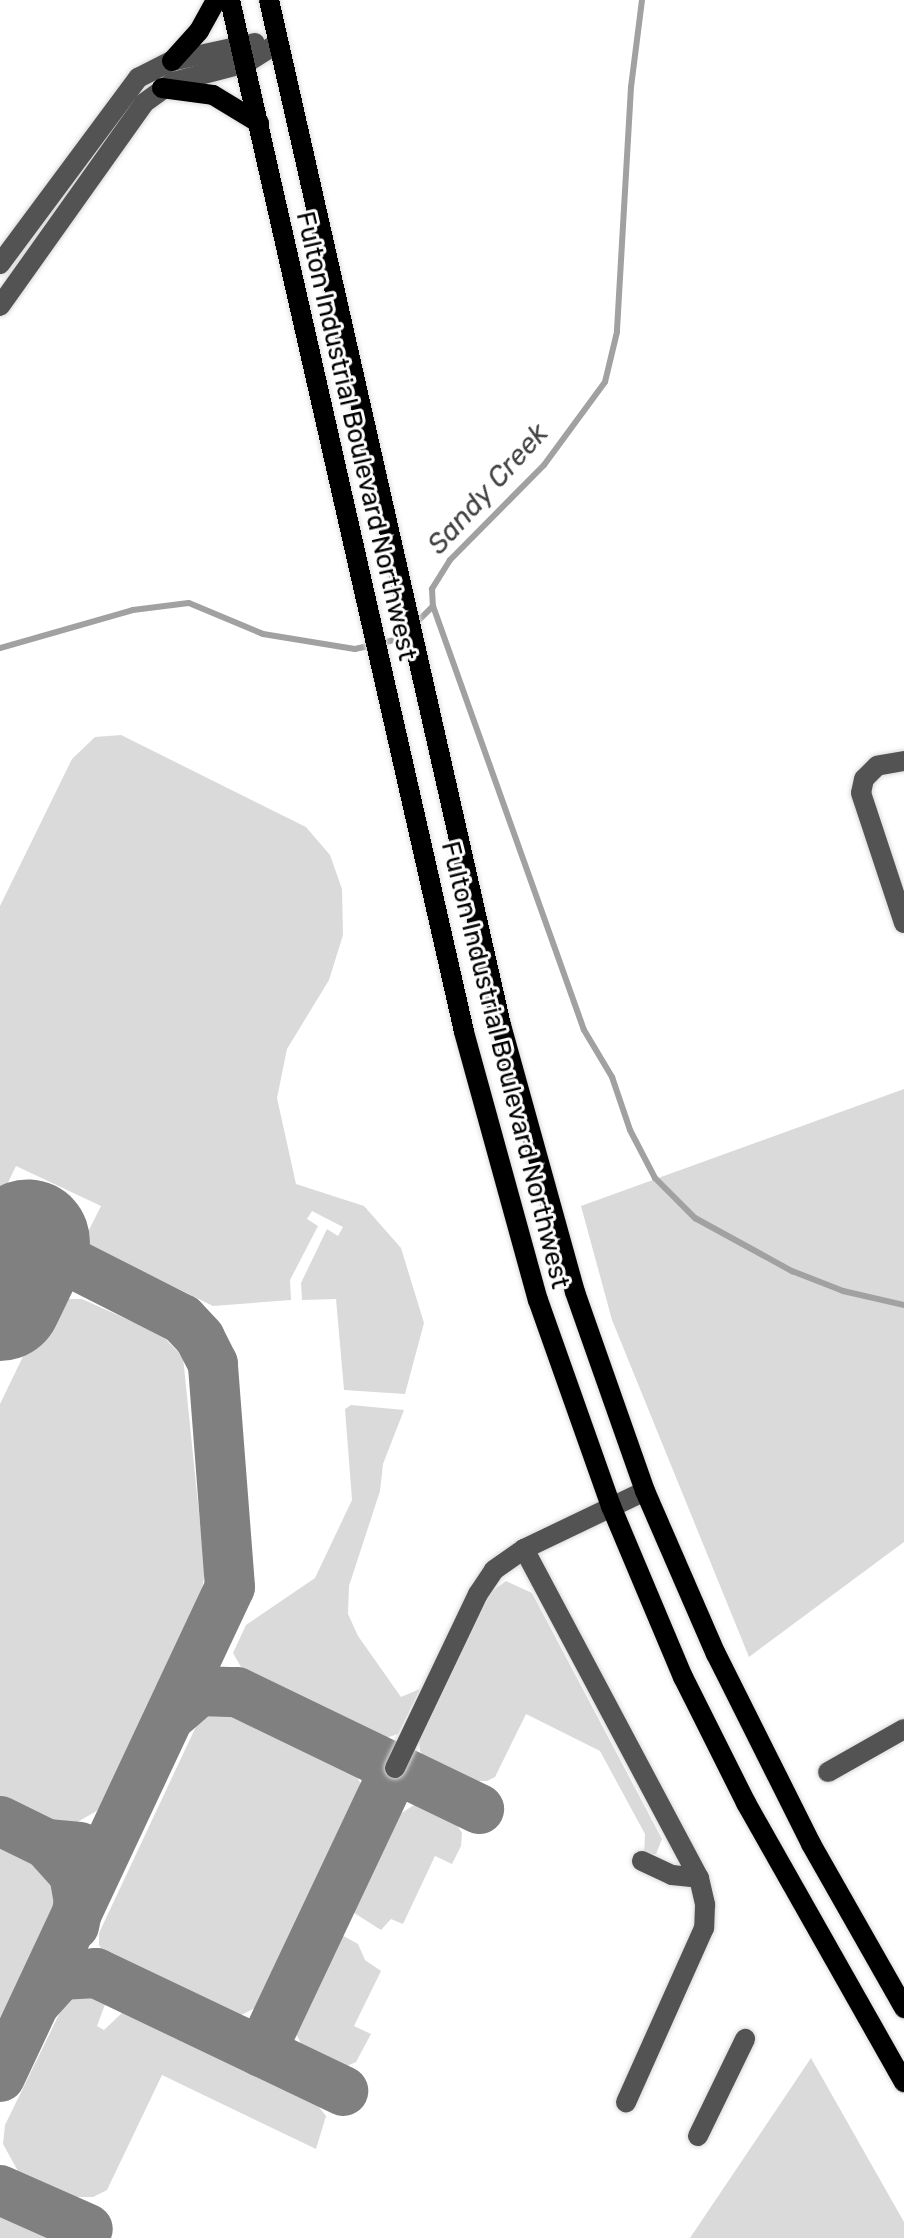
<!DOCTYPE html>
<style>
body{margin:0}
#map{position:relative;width:904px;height:2238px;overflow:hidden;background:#fff;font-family:Rubik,sans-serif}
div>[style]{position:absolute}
.green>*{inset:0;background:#dadada}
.stream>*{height:6px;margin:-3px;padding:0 3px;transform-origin:3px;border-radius:3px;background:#a1a1a1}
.taxiway>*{height:50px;margin:-25px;padding:0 25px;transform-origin:25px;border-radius:25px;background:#808080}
.runway>*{height:124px;margin:-62px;padding:0 62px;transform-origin:62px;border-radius:62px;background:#808080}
.roads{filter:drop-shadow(0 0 2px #dbdbdb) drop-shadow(0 0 2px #dbdbdb)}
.minor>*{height:20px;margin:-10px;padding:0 10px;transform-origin:10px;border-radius:10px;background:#535353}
.major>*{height:20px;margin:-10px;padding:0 10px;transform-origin:10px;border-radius:10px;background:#000}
span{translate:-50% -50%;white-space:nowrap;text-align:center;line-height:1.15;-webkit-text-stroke:6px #fff;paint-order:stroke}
.street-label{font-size:26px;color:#000}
.water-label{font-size:28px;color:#424242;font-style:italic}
</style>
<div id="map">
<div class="green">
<div style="clip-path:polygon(121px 735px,306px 827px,330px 855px,342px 889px,343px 935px,329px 980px,287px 1049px,277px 1098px,296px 1184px,364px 1206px,401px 1248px,424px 1323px,405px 1394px,344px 1390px,336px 1299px,302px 1300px,301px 1283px,327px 1229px,338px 1236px,343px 1227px,312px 1211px,307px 1219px,318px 1226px,290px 1280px,291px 1300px,213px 1306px,83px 1242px,101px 1206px,16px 1166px,0 1199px,0 906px,72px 759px,95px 737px)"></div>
<div style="clip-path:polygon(904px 1089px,904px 1542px,749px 1657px,612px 1320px,581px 1206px)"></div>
<div style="clip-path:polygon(66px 1299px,82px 1299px,162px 1335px,183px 1357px,205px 1572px,199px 1607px,100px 1809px,74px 1824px,54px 1823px,0 1797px,0 1404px,46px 1309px)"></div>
<div style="clip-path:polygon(351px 1405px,404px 1410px,383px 1464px,380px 1491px,349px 1586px,348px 1614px,358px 1636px,401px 1697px,420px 1689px,398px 1734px,383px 1739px,245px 1674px,233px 1653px,246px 1625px,315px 1578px,352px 1500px,345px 1409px)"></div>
<div style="clip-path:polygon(506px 1581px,532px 1593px,662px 1839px,656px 1854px,644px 1855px,645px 1834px,600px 1751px,526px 1714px,495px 1777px,487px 1781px,470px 1781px,426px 1760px,420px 1751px,419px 1739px,490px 1593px)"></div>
<div style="clip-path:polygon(211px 1710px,227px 1710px,353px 1771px,360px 1782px,359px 1796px,257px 2007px,237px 2017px,105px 1954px,99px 1945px,99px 1933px,200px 1718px)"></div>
<div style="clip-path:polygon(414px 1805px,455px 1822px,462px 1833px,461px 1846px,452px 1864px,435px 1856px,403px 1924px,391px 1919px,381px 1930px,351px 1911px,397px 1816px)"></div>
<div style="clip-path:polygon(0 1845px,33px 1861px,52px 1883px,54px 1895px,52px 1911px,0 2018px)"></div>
<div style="clip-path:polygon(340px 1934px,358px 1944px,365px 1960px,381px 1971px,354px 2026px,371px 2034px,356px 2062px,347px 2066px,305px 2051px,295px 2032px)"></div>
<div style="clip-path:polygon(76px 1991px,106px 2002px,97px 2026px,104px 2030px,124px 2011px,315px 2102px,326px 2116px,316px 2149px,162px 2075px,107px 2190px,93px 2197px,69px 2197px,19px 2173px,3px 2144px,5px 2125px,68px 1996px)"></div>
<div style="clip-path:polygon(811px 2058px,904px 2222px,904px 2238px,690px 2238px)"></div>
<div style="clip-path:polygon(0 2212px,50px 2236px,52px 2238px,0 2238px)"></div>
</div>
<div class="stream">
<div style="left:642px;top:0;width:88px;rotate:97.2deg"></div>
<div style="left:631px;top:87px;width:245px;rotate:93.3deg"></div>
<div style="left:617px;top:332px;width:51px;rotate:103.5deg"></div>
<div style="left:605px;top:382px;width:103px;rotate:126.3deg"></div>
<div style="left:544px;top:465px;width:134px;rotate:134.7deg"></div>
<div style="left:450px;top:560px;width:34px;rotate:122deg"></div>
<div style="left:432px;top:589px;width:17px;rotate:87deg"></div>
<div style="left:433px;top:606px;width:450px;rotate:70.4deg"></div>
<div style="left:584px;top:1030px;width:55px;rotate:59.2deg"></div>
<div style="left:612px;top:1077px;width:56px;rotate:71.2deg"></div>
<div style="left:630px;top:1130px;width:54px;rotate:62.5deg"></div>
<div style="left:655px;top:1178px;width:57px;rotate:45deg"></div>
<div style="left:695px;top:1218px;width:111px;rotate:28.7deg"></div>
<div style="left:792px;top:1271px;width:55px;rotate:21.4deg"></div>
<div style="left:843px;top:1291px;width:63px;rotate:12.9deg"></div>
<div style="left:416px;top:623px;width:24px;rotate:-45deg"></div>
<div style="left:0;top:648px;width:138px;rotate:-15.9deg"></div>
<div style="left:133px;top:610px;width:56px;rotate:-7.1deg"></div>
<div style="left:189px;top:603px;width:80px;rotate:22.7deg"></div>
<div style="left:263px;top:634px;width:93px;rotate:9.3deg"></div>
<div style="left:355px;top:649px;width:45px;rotate:-12.8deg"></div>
<div style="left:399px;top:639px;width:12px;rotate:-42deg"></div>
</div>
<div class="taxiway">
<div style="left:174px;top:1713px;width:33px;rotate:-41deg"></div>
<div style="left:199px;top:1691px;width:38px;rotate:2deg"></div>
<div style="left:237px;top:1692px;width:269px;rotate:25.8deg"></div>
<div style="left:0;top:1821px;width:52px;rotate:26.1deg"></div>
<div style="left:47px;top:1844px;width:33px;rotate:5deg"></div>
<div style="left:47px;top:1844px;width:40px;rotate:48deg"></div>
<div style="left:74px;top:1874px;width:27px;rotate:80deg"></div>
<div style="left:79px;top:1901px;width:25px;rotate:101deg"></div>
<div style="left:36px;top:2002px;width:36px;rotate:-48deg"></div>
<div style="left:60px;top:1975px;width:36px;rotate:-3deg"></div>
<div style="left:96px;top:1973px;width:274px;rotate:25.5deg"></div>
<div style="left:261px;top:2052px;width:314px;rotate:-64.7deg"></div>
<div style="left:0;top:2077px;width:541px;rotate:-64.86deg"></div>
<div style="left:230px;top:1587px;width:224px;rotate:-94.4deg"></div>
<div style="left:213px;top:1364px;width:29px;rotate:-117deg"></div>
<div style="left:200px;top:1338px;width:26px;rotate:-133deg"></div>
<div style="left:182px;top:1319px;width:173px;rotate:-153.1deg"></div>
<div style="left:0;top:2190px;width:96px;rotate:23.9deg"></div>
</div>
<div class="runway">
<div style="left:0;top:1299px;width:64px;rotate:-64.2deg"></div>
</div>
<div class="roads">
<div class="minor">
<div style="left:0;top:264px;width:232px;rotate:-53.4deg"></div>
<div style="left:138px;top:78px;width:38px;rotate:-27deg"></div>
<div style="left:172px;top:61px;width:85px;rotate:-12.2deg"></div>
<div style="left:0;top:306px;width:249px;rotate:-54.6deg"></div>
<div style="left:144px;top:103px;width:36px;rotate:-36deg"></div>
<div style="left:173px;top:82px;width:75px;rotate:-14.6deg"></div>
<div style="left:246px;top:63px;width:38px;rotate:-32deg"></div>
<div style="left:904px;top:761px;width:27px;rotate:170deg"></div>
<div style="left:877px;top:766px;width:18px;rotate:135deg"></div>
<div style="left:864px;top:779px;width:14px;rotate:102deg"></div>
<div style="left:861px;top:793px;width:137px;rotate:71.7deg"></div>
<div style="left:524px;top:1549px;width:373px;rotate:62deg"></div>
<div style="left:699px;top:1878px;width:28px;rotate:77deg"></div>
<div style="left:705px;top:1905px;width:23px;rotate:92deg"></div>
<div style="left:704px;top:1928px;width:191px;rotate:114.1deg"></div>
<div style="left:395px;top:1768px;width:193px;rotate:-64.5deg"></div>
<div style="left:478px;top:1594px;width:29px;rotate:-56deg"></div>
<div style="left:494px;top:1570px;width:37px;rotate:-35deg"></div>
<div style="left:524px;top:1549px;width:134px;rotate:-25.6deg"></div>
<div style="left:828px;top:1772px;width:87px;rotate:-29.5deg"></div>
<div style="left:642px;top:1861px;width:33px;rotate:25deg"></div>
<div style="left:672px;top:1875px;width:27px;rotate:6deg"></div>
<div style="left:698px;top:2136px;width:108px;rotate:-64.1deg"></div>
</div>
<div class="major">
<div style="left:230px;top:0;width:1058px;rotate:77.22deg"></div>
<div style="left:464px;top:1032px;width:278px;rotate:74.6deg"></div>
<div style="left:538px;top:1300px;width:219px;rotate:70.5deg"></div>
<div style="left:611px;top:1506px;width:186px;rotate:67.2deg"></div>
<div style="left:683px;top:1677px;width:141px;rotate:63.4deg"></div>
<div style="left:746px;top:1803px;width:321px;rotate:60.5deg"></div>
<div style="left:269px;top:0;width:1051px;rotate:77.25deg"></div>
<div style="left:501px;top:1025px;width:277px;rotate:74.5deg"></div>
<div style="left:575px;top:1292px;width:211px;rotate:70.6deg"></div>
<div style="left:645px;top:1491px;width:178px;rotate:66.5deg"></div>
<div style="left:716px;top:1654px;width:212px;rotate:63.4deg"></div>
<div style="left:811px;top:1844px;width:189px;rotate:60.4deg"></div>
<div style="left:172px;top:61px;width:40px;rotate:-48deg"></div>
<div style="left:199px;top:31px;width:35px;rotate:-61deg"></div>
<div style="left:162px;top:88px;width:51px;rotate:7.8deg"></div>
<div style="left:213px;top:95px;width:54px;rotate:31.3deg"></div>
</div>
</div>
<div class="street-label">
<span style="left:356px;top:436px;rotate:77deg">Fulton Industrial Boulevard Northwest</span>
<span style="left:505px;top:1065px;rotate:76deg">Fulton Industrial Boulevard Northwest</span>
</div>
<div class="water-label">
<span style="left:488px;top:489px;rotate:-48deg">Sandy Creek</span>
</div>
</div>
